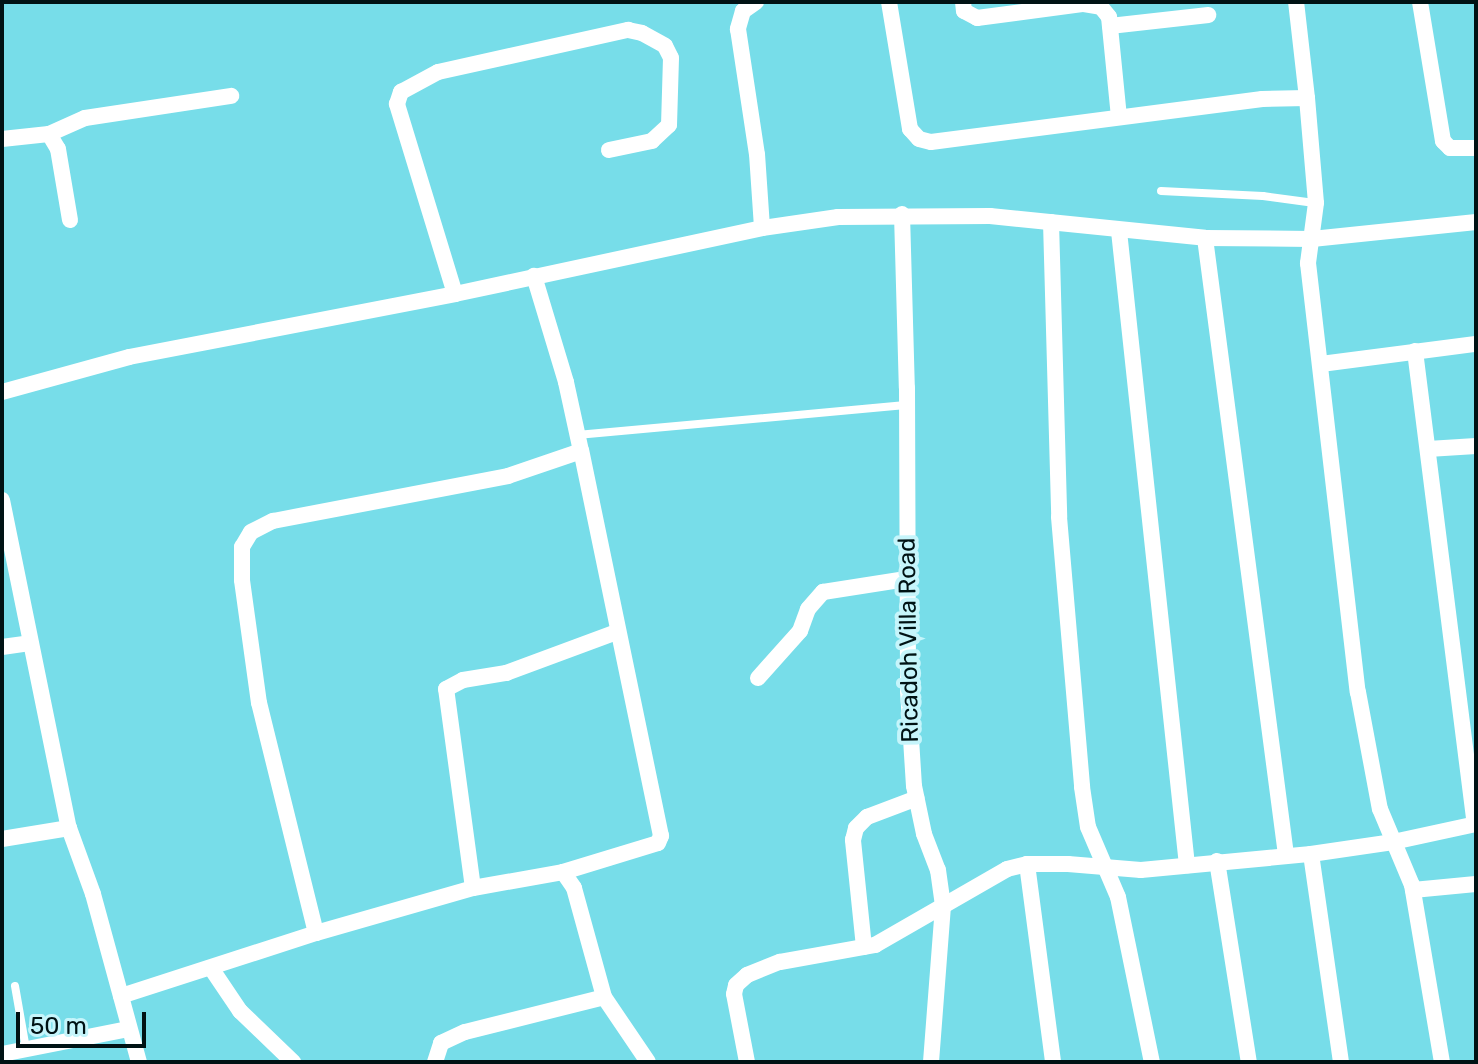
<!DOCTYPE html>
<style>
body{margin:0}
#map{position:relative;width:1478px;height:1064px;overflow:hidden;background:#77dde9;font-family:Rubik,sans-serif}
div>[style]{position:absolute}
.lane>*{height:8px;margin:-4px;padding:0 4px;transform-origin:4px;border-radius:4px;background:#fff}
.street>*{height:16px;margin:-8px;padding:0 8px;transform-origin:8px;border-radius:8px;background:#fff}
span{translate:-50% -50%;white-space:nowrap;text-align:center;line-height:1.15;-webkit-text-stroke:8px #c6f5fb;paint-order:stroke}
.street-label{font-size:24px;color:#001214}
.frame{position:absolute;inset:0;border:4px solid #001214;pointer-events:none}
.scale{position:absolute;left:16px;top:1012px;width:130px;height:36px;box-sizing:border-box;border:4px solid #001214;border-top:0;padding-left:10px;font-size:24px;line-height:28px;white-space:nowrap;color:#001214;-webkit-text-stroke:6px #c6f5fb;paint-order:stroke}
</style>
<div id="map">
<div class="lane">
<div style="left:1161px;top:191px;width:102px;rotate:2.8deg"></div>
<div style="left:1263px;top:196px;width:52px;rotate:7.7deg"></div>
<div style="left:577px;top:435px;width:330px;rotate:-5.2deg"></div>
<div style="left:15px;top:986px;width:64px;rotate:80.1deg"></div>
</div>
<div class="street">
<div style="left:756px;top:2px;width:16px;rotate:145deg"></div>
<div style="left:743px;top:11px;width:19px;rotate:106deg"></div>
<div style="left:738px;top:29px;width:126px;rotate:81.4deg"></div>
<div style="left:757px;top:154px;width:74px;rotate:86.1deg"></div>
<div style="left:889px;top:2px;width:129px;rotate:80.6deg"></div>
<div style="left:910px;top:129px;width:13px;rotate:48deg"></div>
<div style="left:919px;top:139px;width:12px;rotate:14deg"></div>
<div style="left:931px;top:142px;width:334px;rotate:-7.4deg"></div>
<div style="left:1262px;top:99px;width:45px;rotate:-1.3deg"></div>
<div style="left:1307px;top:98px;width:97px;rotate:-96.5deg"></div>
<div style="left:963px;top:2px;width:9px;rotate:84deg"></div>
<div style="left:964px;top:11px;width:15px;rotate:28deg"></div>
<div style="left:977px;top:18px;width:108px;rotate:-7.5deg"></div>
<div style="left:1084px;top:4px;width:17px;rotate:10deg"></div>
<div style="left:1101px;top:7px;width:13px;rotate:51deg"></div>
<div style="left:1109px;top:17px;width:100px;rotate:84.3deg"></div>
<div style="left:1420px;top:2px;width:141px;rotate:80.6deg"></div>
<div style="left:1443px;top:141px;width:10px;rotate:45deg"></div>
<div style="left:1450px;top:148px;width:26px"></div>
<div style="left:1110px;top:26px;width:99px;rotate:-6.4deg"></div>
<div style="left:1307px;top:98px;width:105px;rotate:85.1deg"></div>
<div style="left:1316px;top:203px;width:61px;rotate:97.6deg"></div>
<div style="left:1308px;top:263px;width:432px;rotate:83.4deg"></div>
<div style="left:1358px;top:692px;width:119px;rotate:79.4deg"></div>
<div style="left:1380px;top:809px;width:82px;rotate:67.2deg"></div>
<div style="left:1412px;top:885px;width:180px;rotate:80.4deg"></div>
<div style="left:49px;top:134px;width:17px;rotate:59deg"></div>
<div style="left:58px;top:149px;width:72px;rotate:80.4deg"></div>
<div style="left:2px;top:139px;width:47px;rotate:-6.1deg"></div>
<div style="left:49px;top:134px;width:39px;rotate:-24deg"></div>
<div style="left:85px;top:118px;width:148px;rotate:-8.6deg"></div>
<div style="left:902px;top:214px;width:174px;rotate:88.4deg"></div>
<div style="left:907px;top:388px;width:303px;rotate:89.8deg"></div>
<div style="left:908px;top:691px;width:95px;rotate:86.4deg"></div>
<div style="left:914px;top:786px;width:49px;rotate:78.2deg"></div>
<div style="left:924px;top:834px;width:39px;rotate:69deg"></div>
<div style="left:938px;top:870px;width:36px;rotate:82deg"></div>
<div style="left:943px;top:906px;width:156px;rotate:94.4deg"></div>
<div style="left:1051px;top:222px;width:295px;rotate:88.4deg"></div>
<div style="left:1059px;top:517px;width:271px;rotate:85.1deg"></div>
<div style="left:1082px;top:787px;width:40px;rotate:81.5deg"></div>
<div style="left:1088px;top:827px;width:76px;rotate:66.8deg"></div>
<div style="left:1118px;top:897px;width:168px;rotate:78.4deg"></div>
<div style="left:1119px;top:231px;width:638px;rotate:83.88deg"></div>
<div style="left:1205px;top:238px;width:622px;rotate:82.52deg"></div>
<div style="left:455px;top:294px;width:199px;rotate:-107deg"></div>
<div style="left:397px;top:104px;width:13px;rotate:-72deg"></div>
<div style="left:401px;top:92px;width:42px;rotate:-28.4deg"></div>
<div style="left:438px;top:72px;width:195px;rotate:-12.5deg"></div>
<div style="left:628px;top:30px;width:14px;rotate:12deg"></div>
<div style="left:642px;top:33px;width:26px;rotate:29deg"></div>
<div style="left:665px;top:46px;width:13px;rotate:63deg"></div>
<div style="left:671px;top:58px;width:67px;rotate:91.7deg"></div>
<div style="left:669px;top:125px;width:23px;rotate:137deg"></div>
<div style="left:652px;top:141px;width:44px;rotate:168.2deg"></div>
<div style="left:1415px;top:351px;width:477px;rotate:82.8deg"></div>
<div style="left:1321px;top:364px;width:156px;rotate:-7.4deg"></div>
<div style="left:2px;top:392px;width:132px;rotate:-15.4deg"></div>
<div style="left:129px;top:357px;width:332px;rotate:-10.9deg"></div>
<div style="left:455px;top:294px;width:314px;rotate:-12.1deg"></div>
<div style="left:762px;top:228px;width:77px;rotate:-8.2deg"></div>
<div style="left:838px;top:217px;width:152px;rotate:-0.4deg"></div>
<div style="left:990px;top:216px;width:216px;rotate:5.8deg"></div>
<div style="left:1205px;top:238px;width:107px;rotate:0.5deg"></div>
<div style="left:1312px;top:239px;width:165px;rotate:-5.9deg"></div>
<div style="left:1428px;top:449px;width:48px;rotate:-3.6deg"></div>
<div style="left:2px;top:500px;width:335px;rotate:78.5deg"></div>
<div style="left:69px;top:828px;width:70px;rotate:70deg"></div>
<div style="left:93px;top:894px;width:174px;rotate:74.7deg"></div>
<div style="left:2px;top:647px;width:28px;rotate:-8deg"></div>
<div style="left:758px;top:678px;width:63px;rotate:-48.2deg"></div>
<div style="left:800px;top:631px;width:23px;rotate:-70deg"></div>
<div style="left:808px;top:609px;width:23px;rotate:-49deg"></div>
<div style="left:823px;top:592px;width:84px;rotate:-8.9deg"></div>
<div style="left:2px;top:839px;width:68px;rotate:-9.3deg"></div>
<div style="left:1311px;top:854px;width:210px;rotate:81.8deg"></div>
<div style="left:1217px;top:861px;width:204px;rotate:81deg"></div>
<div style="left:1027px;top:864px;width:200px;rotate:82.5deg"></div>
<div style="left:563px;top:872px;width:19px;rotate:55deg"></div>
<div style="left:574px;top:888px;width:113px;rotate:74.6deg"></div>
<div style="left:604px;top:997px;width:78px;rotate:55.9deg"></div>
<div style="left:473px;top:888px;width:201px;rotate:-97.7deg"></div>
<div style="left:446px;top:689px;width:19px;rotate:-28deg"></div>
<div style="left:463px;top:680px;width:44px;rotate:-9.2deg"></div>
<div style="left:506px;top:673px;width:118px;rotate:-20.3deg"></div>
<div style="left:1413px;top:890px;width:63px;rotate:-5.4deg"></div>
<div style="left:316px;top:933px;width:237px;rotate:-103.9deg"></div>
<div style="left:259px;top:703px;width:124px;rotate:-97.9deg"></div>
<div style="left:242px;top:580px;width:33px;rotate:-90deg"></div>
<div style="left:242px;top:547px;width:17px;rotate:-59deg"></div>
<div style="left:251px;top:532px;width:25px;rotate:-27deg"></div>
<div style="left:273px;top:521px;width:239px;rotate:-10.8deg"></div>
<div style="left:508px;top:476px;width:77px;rotate:-18.9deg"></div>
<div style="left:864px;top:947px;width:108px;rotate:-95.9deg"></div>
<div style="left:853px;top:840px;width:12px;rotate:-76deg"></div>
<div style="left:856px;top:828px;width:16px;rotate:-45deg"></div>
<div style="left:867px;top:817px;width:53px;rotate:-20.8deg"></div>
<div style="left:211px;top:968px;width:52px;rotate:56deg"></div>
<div style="left:240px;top:1011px;width:74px;rotate:43.9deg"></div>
<div style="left:121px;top:996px;width:205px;rotate:-17.9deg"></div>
<div style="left:316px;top:933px;width:163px;rotate:-16deg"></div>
<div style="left:473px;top:888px;width:91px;rotate:-10.1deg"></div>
<div style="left:563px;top:872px;width:99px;rotate:-17deg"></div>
<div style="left:658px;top:843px;width:8px;rotate:-67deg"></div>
<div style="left:661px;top:836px;width:393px;rotate:-101.7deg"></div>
<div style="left:581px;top:451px;width:71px;rotate:-102.3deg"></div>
<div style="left:566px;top:382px;width:111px;rotate:-106.8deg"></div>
<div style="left:2px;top:1054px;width:128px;rotate:-11.2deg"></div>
<div style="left:435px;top:1062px;width:20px;rotate:-72deg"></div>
<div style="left:441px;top:1043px;width:26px;rotate:-25deg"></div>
<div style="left:465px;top:1032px;width:143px;rotate:-14.1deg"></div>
<div style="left:747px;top:1062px;width:69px;rotate:-100.8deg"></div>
<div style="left:734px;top:994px;width:9px;rotate:-77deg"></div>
<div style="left:736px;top:985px;width:15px;rotate:-42deg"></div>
<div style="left:747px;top:975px;width:35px;rotate:-22deg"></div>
<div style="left:780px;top:962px;width:97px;rotate:-10.1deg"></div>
<div style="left:875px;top:945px;width:152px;rotate:-29.9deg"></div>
<div style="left:1007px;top:869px;width:21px;rotate:-14deg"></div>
<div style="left:1027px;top:864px;width:41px"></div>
<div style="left:1068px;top:864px;width:73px;rotate:4.7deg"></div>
<div style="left:1141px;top:870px;width:171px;rotate:-5.4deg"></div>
<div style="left:1311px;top:854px;width:83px;rotate:-8.3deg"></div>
<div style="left:1393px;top:842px;width:85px;rotate:-12.2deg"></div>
</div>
<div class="street-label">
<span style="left:909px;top:640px;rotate:-91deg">Ricadoh Villa Road</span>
</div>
<div class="frame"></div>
<div class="scale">50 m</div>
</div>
